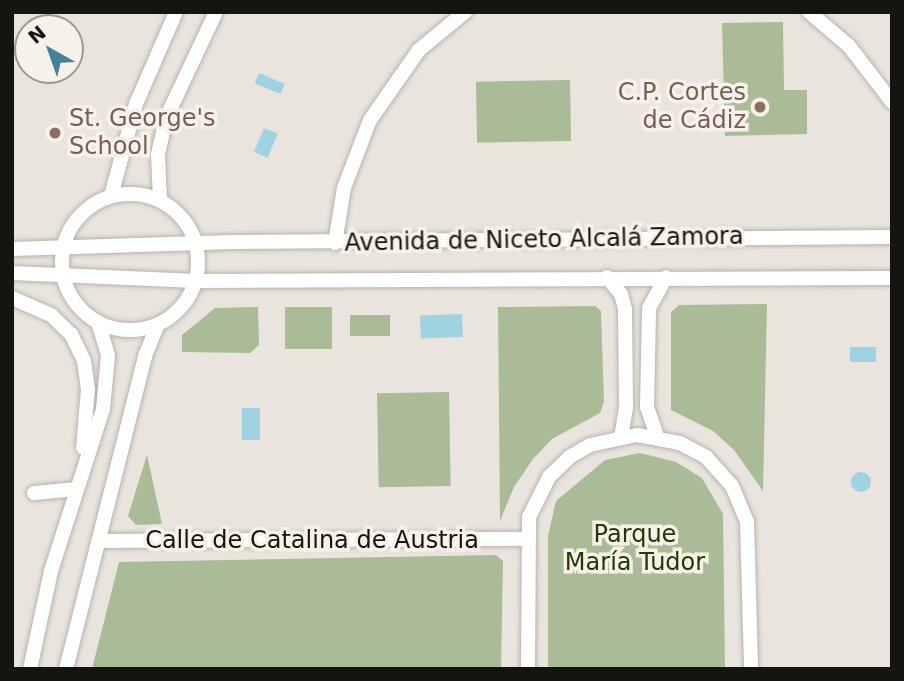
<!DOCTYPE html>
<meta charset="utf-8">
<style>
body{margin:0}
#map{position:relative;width:904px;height:681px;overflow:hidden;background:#e9e4dd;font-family:"DejaVu Sans",sans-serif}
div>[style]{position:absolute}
.green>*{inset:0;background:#a9bc97;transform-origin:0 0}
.water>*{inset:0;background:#9ed3e1;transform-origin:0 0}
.round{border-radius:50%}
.roads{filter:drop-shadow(0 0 2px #b8b3ac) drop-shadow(0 0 2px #b8b3ac)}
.minor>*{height:14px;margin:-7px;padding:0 7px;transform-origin:7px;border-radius:7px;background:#fff}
.minor>.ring{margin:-7px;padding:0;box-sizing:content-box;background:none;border:14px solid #fff;border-radius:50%}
.dots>*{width:19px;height:19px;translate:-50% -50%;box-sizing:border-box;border:4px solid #f6f2ea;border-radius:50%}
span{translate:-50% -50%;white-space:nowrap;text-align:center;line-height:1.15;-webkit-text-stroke:7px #f6f2ea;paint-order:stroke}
.education-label{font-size:24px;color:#785e54}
.right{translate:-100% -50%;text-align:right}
.left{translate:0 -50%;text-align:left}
.street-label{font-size:24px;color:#151411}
.park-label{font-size:24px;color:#243b00}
.frame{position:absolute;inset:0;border:14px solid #151411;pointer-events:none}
.north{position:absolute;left:14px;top:14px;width:70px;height:70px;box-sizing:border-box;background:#f6f2ea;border:2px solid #9c9993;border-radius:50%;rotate:320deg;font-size:19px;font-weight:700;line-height:28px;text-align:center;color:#151411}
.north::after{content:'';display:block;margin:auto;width:24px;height:32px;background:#438397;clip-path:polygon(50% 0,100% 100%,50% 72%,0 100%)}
</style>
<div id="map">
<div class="green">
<div style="clip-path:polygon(783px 22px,784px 90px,807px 90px,807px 134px,725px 136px,722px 23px)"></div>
<div style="left:570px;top:80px;width:61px;height:94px;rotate:89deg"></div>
<div style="clip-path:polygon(767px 304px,763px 491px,734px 450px,713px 431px,671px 410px,671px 312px,679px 305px)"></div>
<div style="clip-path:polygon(595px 306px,601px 311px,604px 402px,600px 413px,552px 439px,533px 459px,514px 487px,500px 521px,498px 307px)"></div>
<div style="clip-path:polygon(258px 307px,259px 345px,250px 353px,182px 352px,182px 335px,215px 308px)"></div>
<div style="left:285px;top:307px;width:47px;height:42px"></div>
<div style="left:350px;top:315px;width:40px;height:21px"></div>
<div style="left:449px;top:392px;width:94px;height:72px;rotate:89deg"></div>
<div style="clip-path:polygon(640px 453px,676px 462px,702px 478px,723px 514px,725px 669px,548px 669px,548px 536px,556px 501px,605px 460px)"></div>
<div style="clip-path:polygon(147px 455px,162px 524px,136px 525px,128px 516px)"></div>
<div style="clip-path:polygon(496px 555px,503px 561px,501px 669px,92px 669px,119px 562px)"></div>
</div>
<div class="water">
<div style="left:259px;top:73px;width:28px;height:11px;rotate:23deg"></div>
<div style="left:264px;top:128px;width:15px;height:26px;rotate:23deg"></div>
<div style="left:462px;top:314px;width:23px;height:42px;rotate:88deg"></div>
<div style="left:850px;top:347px;width:26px;height:15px"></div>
<div style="left:260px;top:408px;width:32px;height:18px;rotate:90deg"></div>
<div class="round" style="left:851px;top:472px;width:20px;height:20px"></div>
</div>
<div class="roads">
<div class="minor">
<div style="left:809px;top:12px;width:52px;rotate:40.4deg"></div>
<div style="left:849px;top:46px;width:71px;rotate:52.5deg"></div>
<div class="ring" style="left:62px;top:194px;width:122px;height:122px"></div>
<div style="left:111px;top:196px;width:95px;rotate:-74.8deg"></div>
<div style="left:136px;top:104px;width:100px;rotate:-66.5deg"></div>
<div style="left:160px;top:200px;width:46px;rotate:-92.5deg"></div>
<div style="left:158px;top:154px;width:39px;rotate:-77deg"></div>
<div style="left:167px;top:116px;width:115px;rotate:-64.8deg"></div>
<div style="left:335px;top:243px;width:56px;rotate:-80.7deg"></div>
<div style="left:344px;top:188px;width:73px;rotate:-69.1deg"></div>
<div style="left:370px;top:120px;width:85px;rotate:-55deg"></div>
<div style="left:419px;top:50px;width:60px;rotate:-39.6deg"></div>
<div style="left:12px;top:249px;width:220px;rotate:-1.8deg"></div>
<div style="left:232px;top:242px;width:660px;rotate:-0.43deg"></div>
<div style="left:12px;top:273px;width:185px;rotate:2.5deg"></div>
<div style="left:197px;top:281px;width:695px;rotate:-0.25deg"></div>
<div style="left:607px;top:277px;width:22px;rotate:51deg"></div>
<div style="left:621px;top:294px;width:16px;rotate:75deg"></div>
<div style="left:625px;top:309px;width:98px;rotate:89.4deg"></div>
<div style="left:626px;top:407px;width:30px;rotate:99deg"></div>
<div style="left:12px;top:298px;width:43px;rotate:23.6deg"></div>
<div style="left:51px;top:315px;width:28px;rotate:44deg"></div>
<div style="left:71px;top:334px;width:30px;rotate:64deg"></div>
<div style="left:84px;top:361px;width:28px;rotate:82deg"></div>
<div style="left:88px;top:389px;width:59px;rotate:94.8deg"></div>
<div style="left:657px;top:436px;width:31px;rotate:-109deg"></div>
<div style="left:647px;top:407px;width:99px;rotate:-88.8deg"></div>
<div style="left:649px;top:308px;width:35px;rotate:-61deg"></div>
<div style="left:34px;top:493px;width:43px;rotate:-5.3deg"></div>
<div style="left:98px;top:541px;width:428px;rotate:-0.3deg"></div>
<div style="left:30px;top:669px;width:100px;rotate:-77.9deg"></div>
<div style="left:51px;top:571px;width:170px;rotate:-72.2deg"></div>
<div style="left:103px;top:409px;width:54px;rotate:-84.7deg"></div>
<div style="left:108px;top:355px;width:34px;rotate:-107deg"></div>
<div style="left:66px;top:669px;width:323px;rotate:-75.8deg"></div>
<div style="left:145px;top:356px;width:32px;rotate:-68deg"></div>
<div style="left:528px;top:669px;width:152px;rotate:-89.6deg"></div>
<div style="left:529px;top:517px;width:45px;rotate:-63.4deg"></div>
<div style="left:549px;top:477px;width:30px;rotate:-44deg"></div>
<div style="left:571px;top:456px;width:22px;rotate:-30deg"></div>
<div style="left:590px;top:445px;width:48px;rotate:-12deg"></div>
<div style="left:637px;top:435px;width:44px;rotate:10.5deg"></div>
<div style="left:680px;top:443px;width:30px;rotate:28deg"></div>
<div style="left:706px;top:457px;width:39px;rotate:48deg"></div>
<div style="left:732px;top:486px;width:39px;rotate:67deg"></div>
<div style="left:747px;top:522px;width:147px;rotate:88.4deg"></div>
</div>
</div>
<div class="dots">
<div style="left:760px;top:107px;background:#8d6e63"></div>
<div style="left:55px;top:133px;background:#8d6e63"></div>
</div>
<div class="education-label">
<span class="right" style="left:746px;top:107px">C.P. Cortes<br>de Cádiz</span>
<span class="left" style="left:69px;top:133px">St. George's<br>School</span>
</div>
<div class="street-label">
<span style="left:544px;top:240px;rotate:-1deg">Avenida de Niceto Alcalá Zamora</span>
<span style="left:312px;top:541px">Calle de Catalina de Austria</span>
</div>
<div class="park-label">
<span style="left:635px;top:549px">Parque<br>María Tudor</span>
</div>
<div class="frame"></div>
<div class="north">N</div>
</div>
